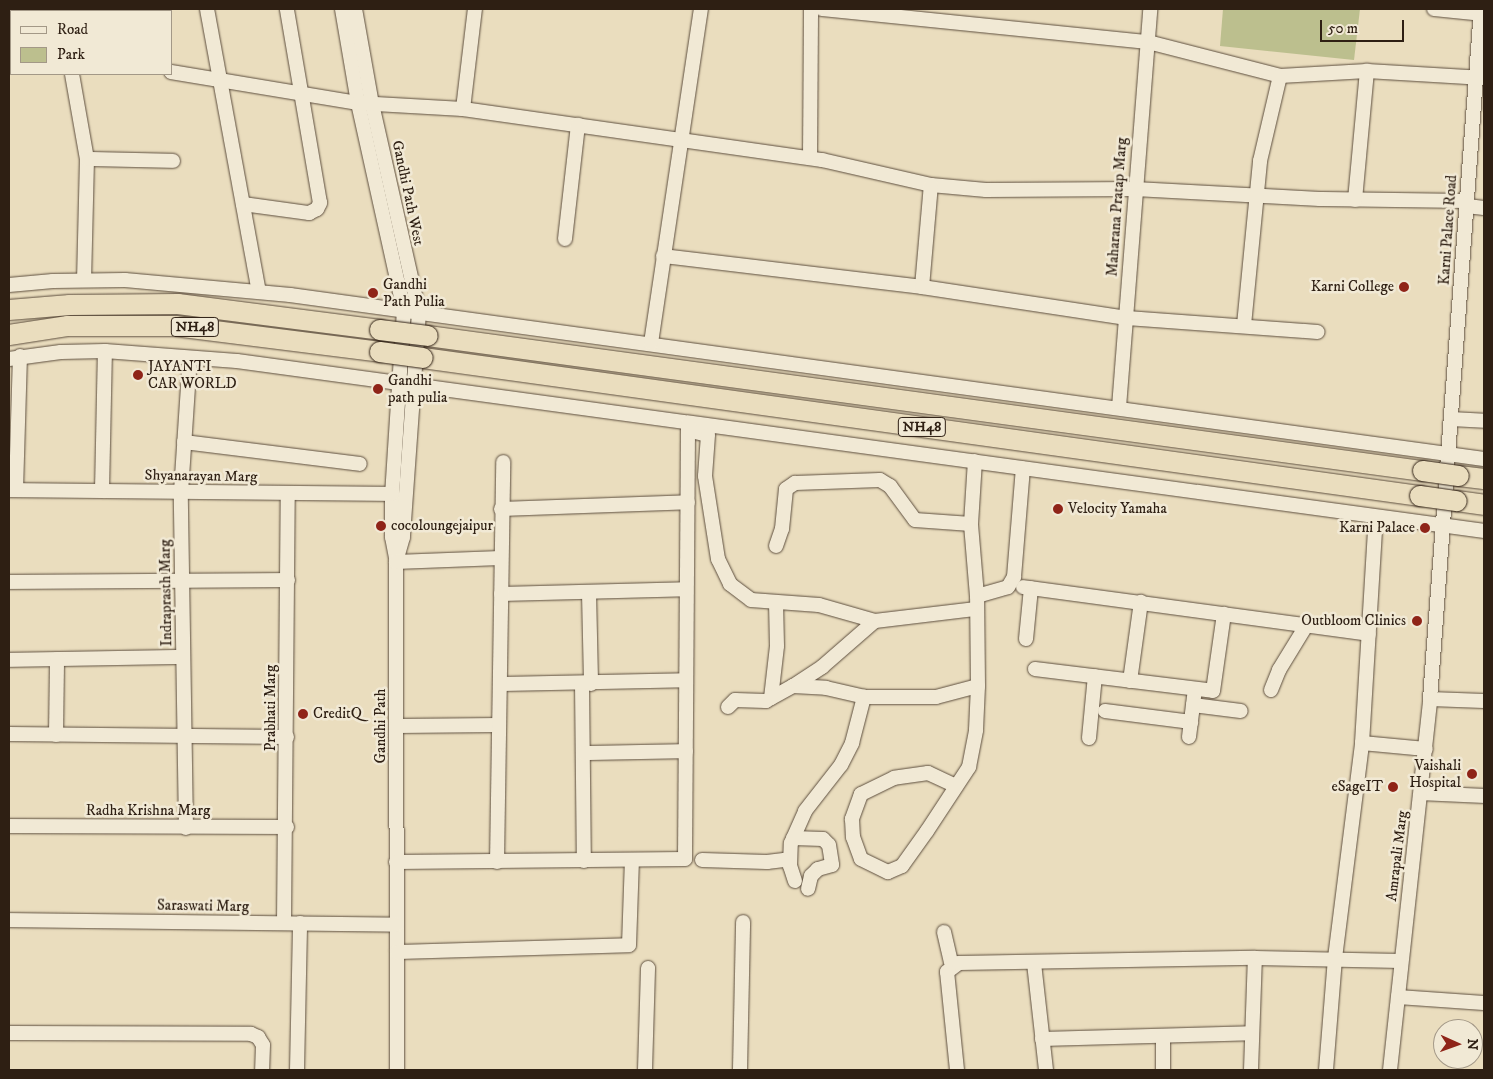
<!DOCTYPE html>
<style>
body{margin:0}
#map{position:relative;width:1493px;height:1079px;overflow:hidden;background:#eaddbe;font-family:"IM FELL DW Pica",serif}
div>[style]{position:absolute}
.green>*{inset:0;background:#bcbf8e}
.roads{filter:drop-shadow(0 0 1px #5d4e3e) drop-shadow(0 0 1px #5d4e3e)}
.minor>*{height:14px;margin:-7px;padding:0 7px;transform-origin:7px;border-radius:7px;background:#f1e9d5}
.highway>*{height:20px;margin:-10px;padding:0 10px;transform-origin:10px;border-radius:10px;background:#eaddbe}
.bridges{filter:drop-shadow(0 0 1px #2e1f13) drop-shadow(0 0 1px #2e1f13)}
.highway-bridge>*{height:20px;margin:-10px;padding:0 10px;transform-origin:10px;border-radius:10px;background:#eaddbe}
.dots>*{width:14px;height:14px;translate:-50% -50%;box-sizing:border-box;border:2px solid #f1e9d5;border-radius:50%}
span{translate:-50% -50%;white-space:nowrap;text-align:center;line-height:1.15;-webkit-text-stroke:5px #f1e9d5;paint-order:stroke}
.shield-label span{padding:1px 4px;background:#f1e9d5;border:1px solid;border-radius:4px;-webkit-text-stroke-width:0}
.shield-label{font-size:14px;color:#2e1f13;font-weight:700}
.street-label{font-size:15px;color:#2e1f13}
.poi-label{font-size:15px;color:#2e1f13}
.left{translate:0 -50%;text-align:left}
.right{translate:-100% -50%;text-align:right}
.frame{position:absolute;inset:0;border:10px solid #2e1f13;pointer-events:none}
.legend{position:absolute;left:10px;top:10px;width:162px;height:65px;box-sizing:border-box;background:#f1e9d5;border:1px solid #a39887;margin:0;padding:6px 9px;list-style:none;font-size:15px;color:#2e1f13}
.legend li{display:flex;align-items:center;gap:10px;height:25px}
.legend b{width:25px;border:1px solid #a39887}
.north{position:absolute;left:1433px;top:1019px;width:50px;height:50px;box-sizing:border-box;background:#f1e9d5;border:1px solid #a39887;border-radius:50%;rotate:92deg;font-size:14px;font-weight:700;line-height:20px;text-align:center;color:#2e1f13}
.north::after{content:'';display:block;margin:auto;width:18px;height:22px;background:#8f2418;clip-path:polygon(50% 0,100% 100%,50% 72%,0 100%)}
.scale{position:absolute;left:1320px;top:20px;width:84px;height:22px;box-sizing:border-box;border:2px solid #2e1f13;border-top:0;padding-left:6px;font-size:15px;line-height:18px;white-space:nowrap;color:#2e1f13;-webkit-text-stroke:4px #f1e9d5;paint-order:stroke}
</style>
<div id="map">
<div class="green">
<div style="clip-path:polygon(1223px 9px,1360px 9px,1354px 60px,1220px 46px)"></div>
</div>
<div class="roads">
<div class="minor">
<div style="left:207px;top:9px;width:287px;rotate:79.6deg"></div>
<div style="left:342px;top:9px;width:95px;rotate:80.3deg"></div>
<div style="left:358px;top:103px;width:212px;rotate:77.5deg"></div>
<div style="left:404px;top:310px;width:184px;rotate:93.7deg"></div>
<div style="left:392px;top:494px;width:43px;rotate:90deg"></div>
<div style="left:392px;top:537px;width:21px;rotate:79deg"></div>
<div style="left:355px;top:9px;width:97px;rotate:79.9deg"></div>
<div style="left:372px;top:104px;width:213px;rotate:77.3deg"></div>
<div style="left:419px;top:312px;width:226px;rotate:94.1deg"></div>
<div style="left:403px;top:537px;width:26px;rotate:106deg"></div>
<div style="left:396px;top:562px;width:508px;rotate:89.89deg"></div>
<div style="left:822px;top:9px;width:328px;rotate:5.8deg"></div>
<div style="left:1148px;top:42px;width:136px;rotate:14.4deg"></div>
<div style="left:1280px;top:76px;width:87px;rotate:-3.3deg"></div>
<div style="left:1367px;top:71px;width:117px;rotate:3.4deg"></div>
<div style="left:1434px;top:9px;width:50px;rotate:5.7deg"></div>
<div style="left:75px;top:11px;width:2px;rotate:-90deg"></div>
<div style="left:140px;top:11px;width:2px;rotate:-90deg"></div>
<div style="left:9px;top:48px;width:2px"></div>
<div style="left:171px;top:72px;width:190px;rotate:9.4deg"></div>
<div style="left:358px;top:103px;width:105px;rotate:3.3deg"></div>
<div style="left:463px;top:109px;width:363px;rotate:8.1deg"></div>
<div style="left:822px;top:160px;width:112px;rotate:12.9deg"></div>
<div style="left:931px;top:185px;width:55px;rotate:5.2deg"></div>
<div style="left:986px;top:190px;width:149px;rotate:-0.4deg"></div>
<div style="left:1135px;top:189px;width:185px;rotate:3.1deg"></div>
<div style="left:1320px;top:199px;width:147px;rotate:0.8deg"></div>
<div style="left:72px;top:74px;width:86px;rotate:80deg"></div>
<div style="left:87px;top:159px;width:121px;rotate:91.4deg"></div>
<div style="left:463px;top:109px;width:101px;rotate:-83.2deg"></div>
<div style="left:810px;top:158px;width:149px;rotate:-89.6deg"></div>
<div style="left:87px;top:159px;width:86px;rotate:1.3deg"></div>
<div style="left:1355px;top:200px;width:130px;rotate:-84.7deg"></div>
<div style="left:243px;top:204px;width:67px;rotate:7.8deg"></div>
<div style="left:309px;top:213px;width:9px;rotate:-27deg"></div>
<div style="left:317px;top:209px;width:7px;rotate:-63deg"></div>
<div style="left:320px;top:203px;width:197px;rotate:-99.7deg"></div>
<div style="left:1467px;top:206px;width:17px;rotate:7deg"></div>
<div style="left:565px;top:239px;width:115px;rotate:-83.5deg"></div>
<div style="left:663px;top:256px;width:261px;rotate:6.8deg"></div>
<div style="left:922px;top:287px;width:102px;rotate:-85deg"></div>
<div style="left:9px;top:285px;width:44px;rotate:-5.2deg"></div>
<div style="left:53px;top:281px;width:72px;rotate:-0.8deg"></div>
<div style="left:125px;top:280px;width:166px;rotate:5.2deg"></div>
<div style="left:290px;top:295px;width:1205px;rotate:7.82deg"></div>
<div style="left:922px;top:287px;width:207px;rotate:8.6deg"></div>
<div style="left:1127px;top:318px;width:191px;rotate:4.2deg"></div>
<div style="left:1244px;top:325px;width:165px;rotate:-84.4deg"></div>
<div style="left:1260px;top:161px;width:87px;rotate:-76.8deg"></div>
<div style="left:651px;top:343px;width:338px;rotate:-81.5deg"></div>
<div style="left:9px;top:359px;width:52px;rotate:-7.7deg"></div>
<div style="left:61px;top:352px;width:44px;rotate:-1.3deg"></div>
<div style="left:105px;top:351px;width:132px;rotate:4.3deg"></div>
<div style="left:237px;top:361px;width:1259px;rotate:7.76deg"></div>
<div style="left:1119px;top:407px;width:399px;rotate:-85.5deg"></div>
<div style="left:1451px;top:419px;width:33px;rotate:3deg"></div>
<div style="left:691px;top:431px;width:17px;rotate:13deg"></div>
<div style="left:708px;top:435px;width:41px;rotate:94.2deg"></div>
<div style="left:705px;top:476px;width:84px;rotate:81.1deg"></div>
<div style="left:718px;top:559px;width:28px;rotate:64deg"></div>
<div style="left:730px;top:584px;width:26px;rotate:37deg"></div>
<div style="left:751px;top:600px;width:68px;rotate:4.2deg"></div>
<div style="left:819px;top:605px;width:58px;rotate:15.9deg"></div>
<div style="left:875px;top:621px;width:102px;rotate:-6.8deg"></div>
<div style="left:184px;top:442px;width:177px;rotate:7.1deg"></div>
<div style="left:9px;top:490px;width:383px;rotate:0.6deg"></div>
<div style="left:16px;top:490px;width:134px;rotate:-88.3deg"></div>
<div style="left:102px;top:491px;width:140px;rotate:-88.8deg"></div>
<div style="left:501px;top:509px;width:187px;rotate:-2.1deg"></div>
<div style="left:776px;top:546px;width:18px;rotate:-71deg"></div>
<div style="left:782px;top:529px;width:40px;rotate:-84.3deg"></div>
<div style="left:786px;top:489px;width:11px;rotate:-34deg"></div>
<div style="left:795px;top:483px;width:85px;rotate:-2deg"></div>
<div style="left:880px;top:480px;width:12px;rotate:31deg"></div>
<div style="left:890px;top:486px;width:42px;rotate:53.7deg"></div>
<div style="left:915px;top:520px;width:56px;rotate:4.1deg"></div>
<div style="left:396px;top:562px;width:104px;rotate:-2.2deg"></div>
<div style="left:9px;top:582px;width:279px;rotate:-0.4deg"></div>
<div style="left:1023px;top:587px;width:349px;rotate:7.7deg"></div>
<div style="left:589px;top:593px;width:91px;rotate:88.7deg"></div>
<div style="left:501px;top:594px;width:185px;rotate:-1.5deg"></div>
<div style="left:977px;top:596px;width:32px;rotate:-16deg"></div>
<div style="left:1008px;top:587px;width:12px;rotate:-59deg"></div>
<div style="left:1014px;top:577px;width:109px;rotate:-85.3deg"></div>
<div style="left:1026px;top:639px;width:51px;rotate:-84.4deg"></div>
<div style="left:9px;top:660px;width:174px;rotate:-1deg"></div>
<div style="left:1035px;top:669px;width:179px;rotate:7deg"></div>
<div style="left:1213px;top:691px;width:78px;rotate:-81.9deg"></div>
<div style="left:1130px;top:681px;width:80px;rotate:-82.1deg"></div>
<div style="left:582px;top:683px;width:178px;rotate:89.4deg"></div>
<div style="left:502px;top:684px;width:184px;rotate:-1.2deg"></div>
<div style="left:793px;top:686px;width:33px;rotate:3deg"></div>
<div style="left:826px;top:688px;width:39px;rotate:13deg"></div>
<div style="left:1271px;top:690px;width:22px;rotate:-68deg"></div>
<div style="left:1279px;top:670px;width:52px;rotate:-58.5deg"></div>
<div style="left:771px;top:698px;width:52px;rotate:-83.4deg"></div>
<div style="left:777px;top:646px;width:43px;rotate:-91.3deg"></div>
<div style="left:1430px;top:699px;width:54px;rotate:2.1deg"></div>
<div style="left:1193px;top:705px;width:48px;rotate:7.1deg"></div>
<div style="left:728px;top:707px;width:10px;rotate:-45deg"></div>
<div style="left:735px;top:700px;width:31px;rotate:2deg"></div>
<div style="left:766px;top:701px;width:31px;rotate:-29deg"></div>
<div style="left:793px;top:686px;width:35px;rotate:-33deg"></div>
<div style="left:822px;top:667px;width:70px;rotate:-41deg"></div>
<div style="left:1105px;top:711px;width:87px;rotate:7.3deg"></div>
<div style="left:397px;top:726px;width:102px;rotate:-0.6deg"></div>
<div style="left:9px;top:734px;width:278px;rotate:0.6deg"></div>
<div style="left:56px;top:735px;width:76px;rotate:-89.2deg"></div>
<div style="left:1189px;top:737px;width:48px;rotate:-82.9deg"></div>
<div style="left:1089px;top:738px;width:62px;rotate:-84.5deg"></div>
<div style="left:1362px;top:743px;width:64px;rotate:5.4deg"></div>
<div style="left:583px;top:753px;width:103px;rotate:-1.1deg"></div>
<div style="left:956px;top:786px;width:31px;rotate:-155deg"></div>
<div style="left:928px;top:773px;width:34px;rotate:172deg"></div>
<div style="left:894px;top:778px;width:37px;rotate:154deg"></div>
<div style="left:861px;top:794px;width:27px;rotate:110deg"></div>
<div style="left:852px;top:819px;width:18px;rotate:87deg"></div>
<div style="left:853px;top:837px;width:23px;rotate:70deg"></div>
<div style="left:861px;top:859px;width:30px;rotate:26deg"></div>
<div style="left:888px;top:872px;width:15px;rotate:-23deg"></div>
<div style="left:902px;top:866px;width:43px;rotate:-54.5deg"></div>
<div style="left:927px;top:831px;width:77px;rotate:-56.7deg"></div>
<div style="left:969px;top:767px;width:38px;rotate:-79deg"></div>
<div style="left:976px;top:730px;width:44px;rotate:-87.4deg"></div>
<div style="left:1421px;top:793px;width:63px;rotate:2.7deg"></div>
<div style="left:9px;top:826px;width:278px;rotate:0.2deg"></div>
<div style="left:186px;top:828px;width:336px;rotate:-90.9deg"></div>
<div style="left:181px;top:492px;width:134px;rotate:-86.2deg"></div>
<div style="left:793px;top:838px;width:30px;rotate:2deg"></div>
<div style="left:823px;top:839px;width:8px;rotate:45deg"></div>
<div style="left:829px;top:845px;width:20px;rotate:81deg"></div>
<div style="left:832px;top:865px;width:15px;rotate:164deg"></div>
<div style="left:818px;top:869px;width:10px;rotate:135deg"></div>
<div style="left:811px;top:876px;width:13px;rotate:103deg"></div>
<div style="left:702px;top:860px;width:65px;rotate:1.8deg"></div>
<div style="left:767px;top:862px;width:23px;rotate:-7deg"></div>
<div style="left:396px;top:862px;width:289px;rotate:-0.6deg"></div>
<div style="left:685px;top:859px;width:436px;rotate:-89.6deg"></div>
<div style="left:497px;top:862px;width:400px;rotate:-89.1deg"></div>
<div style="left:795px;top:881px;width:16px;rotate:-108deg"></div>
<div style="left:790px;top:866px;width:23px;rotate:-88deg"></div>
<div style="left:791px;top:843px;width:35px;rotate:-66deg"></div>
<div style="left:805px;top:811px;width:58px;rotate:-52deg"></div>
<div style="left:841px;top:765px;width:25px;rotate:-63deg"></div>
<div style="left:852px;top:743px;width:48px;rotate:-75.4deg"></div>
<div style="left:864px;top:697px;width:72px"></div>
<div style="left:936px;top:697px;width:43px;rotate:-14.7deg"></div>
<div style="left:978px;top:686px;width:90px;rotate:-90.6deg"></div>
<div style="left:977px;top:596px;width:72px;rotate:-94.8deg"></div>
<div style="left:971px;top:524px;width:63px;rotate:-86.4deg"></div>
<div style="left:9px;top:920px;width:388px;rotate:0.7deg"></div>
<div style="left:284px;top:923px;width:429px;rotate:-89.5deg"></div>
<div style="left:944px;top:932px;width:36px;rotate:77deg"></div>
<div style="left:397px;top:952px;width:232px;rotate:-1.7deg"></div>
<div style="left:629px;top:945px;width:85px;rotate:-88deg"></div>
<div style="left:1034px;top:963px;width:108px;rotate:83.6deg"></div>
<div style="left:1398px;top:997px;width:86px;rotate:4deg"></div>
<div style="left:9px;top:1033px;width:242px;rotate:0.2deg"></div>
<div style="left:251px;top:1034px;width:8px;rotate:23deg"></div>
<div style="left:258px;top:1037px;width:9px;rotate:58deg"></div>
<div style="left:263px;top:1045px;width:25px;rotate:92deg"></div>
<div style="left:1042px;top:1039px;width:209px;rotate:-1.6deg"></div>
<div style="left:297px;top:1070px;width:147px;rotate:-88.8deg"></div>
<div style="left:645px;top:1070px;width:102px;rotate:-88.3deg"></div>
<div style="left:740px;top:1070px;width:148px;rotate:-88.8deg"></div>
<div style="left:957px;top:1070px;width:99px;rotate:-95.8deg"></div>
<div style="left:947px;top:972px;width:15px;rotate:-37deg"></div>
<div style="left:959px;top:963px;width:296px;rotate:-1deg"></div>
<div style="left:1255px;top:958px;width:146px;rotate:1.2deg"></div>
<div style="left:1163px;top:1070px;width:34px;rotate:-90deg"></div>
<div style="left:1251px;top:1070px;width:112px;rotate:-88deg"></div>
<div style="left:1326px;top:1070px;width:112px;rotate:-85.4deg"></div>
<div style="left:1335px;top:958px;width:217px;rotate:-82.8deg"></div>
<div style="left:1362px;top:743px;width:226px;rotate:-86.5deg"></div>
<div style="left:1390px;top:1070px;width:373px;rotate:-83.8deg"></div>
<div style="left:1430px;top:699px;width:692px;rotate:-85.77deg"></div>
</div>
<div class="highway">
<div style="left:9px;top:310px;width:61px;rotate:-4.7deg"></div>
<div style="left:70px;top:305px;width:108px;rotate:-0.5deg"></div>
<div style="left:178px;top:304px;width:204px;rotate:7.3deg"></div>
<div style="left:9px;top:335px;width:60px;rotate:-8.7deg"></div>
<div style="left:68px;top:326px;width:107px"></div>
<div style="left:175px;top:326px;width:207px;rotate:7.2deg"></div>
<div style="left:428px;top:336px;width:1004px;rotate:7.73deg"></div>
<div style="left:423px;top:358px;width:1007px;rotate:7.88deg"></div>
<div style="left:1459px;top:476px;width:25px;rotate:7deg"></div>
<div style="left:1457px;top:501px;width:27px;rotate:8deg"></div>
</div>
</div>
<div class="bridges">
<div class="highway-bridge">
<div style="left:380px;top:330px;width:48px;rotate:7.1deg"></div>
<div style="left:380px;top:352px;width:43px;rotate:7.9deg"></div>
<div style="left:1423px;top:471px;width:36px;rotate:8deg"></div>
<div style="left:1420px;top:496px;width:37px;rotate:8deg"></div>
</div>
</div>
<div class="dots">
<div style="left:1404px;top:287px;background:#8f2418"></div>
<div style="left:373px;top:293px;background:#8f2418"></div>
<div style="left:138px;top:375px;background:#8f2418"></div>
<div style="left:378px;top:389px;background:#8f2418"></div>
<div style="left:1058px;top:509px;background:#8f2418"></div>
<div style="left:381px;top:526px;background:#8f2418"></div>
<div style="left:1425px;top:528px;background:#8f2418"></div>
<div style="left:1417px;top:621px;background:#8f2418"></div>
<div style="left:303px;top:714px;background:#8f2418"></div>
<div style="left:1472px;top:774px;background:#8f2418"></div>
<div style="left:1393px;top:787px;background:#8f2418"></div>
</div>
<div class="shield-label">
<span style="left:195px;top:327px">NH48</span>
<span style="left:922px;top:427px">NH48</span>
</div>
<div class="street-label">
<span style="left:408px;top:193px;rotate:78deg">Gandhi Path West</span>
<span style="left:1117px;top:207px;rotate:-86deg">Maharana Pratap Marg</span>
<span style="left:1448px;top:230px;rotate:-86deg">Karni Palace Road</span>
<span style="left:201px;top:476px;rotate:1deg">Shyanarayan Marg</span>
<span style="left:166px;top:593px;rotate:-91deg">Indraprasth Marg</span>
<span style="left:271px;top:708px;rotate:-90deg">Prabhati Marg</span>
<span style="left:381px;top:726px;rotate:-90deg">Gandhi Path</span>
<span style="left:148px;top:811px">Radha Krishna Marg</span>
<span style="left:1397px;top:856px;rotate:-83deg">Amrapali Marg</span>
<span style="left:203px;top:906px;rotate:1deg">Saraswati Marg</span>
</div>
<div class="poi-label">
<span class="left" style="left:383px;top:293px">Gandhi<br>Path Pulia</span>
<span class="right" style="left:1394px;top:287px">Karni College</span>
<span class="left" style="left:148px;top:375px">JAYANTI<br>CAR WORLD</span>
<span class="left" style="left:388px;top:389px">Gandhi<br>path pulia</span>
<span class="left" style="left:1068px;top:509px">Velocity Yamaha</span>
<span class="left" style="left:391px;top:526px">cocoloungejaipur</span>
<span class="right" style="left:1415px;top:528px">Karni Palace</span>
<span class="right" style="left:1406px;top:621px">Outbloom Clinics</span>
<span class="left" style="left:313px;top:714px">CreditQ</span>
<span class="right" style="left:1461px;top:774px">Vaishali<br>Hospital</span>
<span class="right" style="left:1383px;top:787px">eSageIT</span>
</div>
<div class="frame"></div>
<ul class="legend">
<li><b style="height:6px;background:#f1e9d5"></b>Road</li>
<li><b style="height:14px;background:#bcbf8e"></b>Park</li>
</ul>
<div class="north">N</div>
<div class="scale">50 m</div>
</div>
